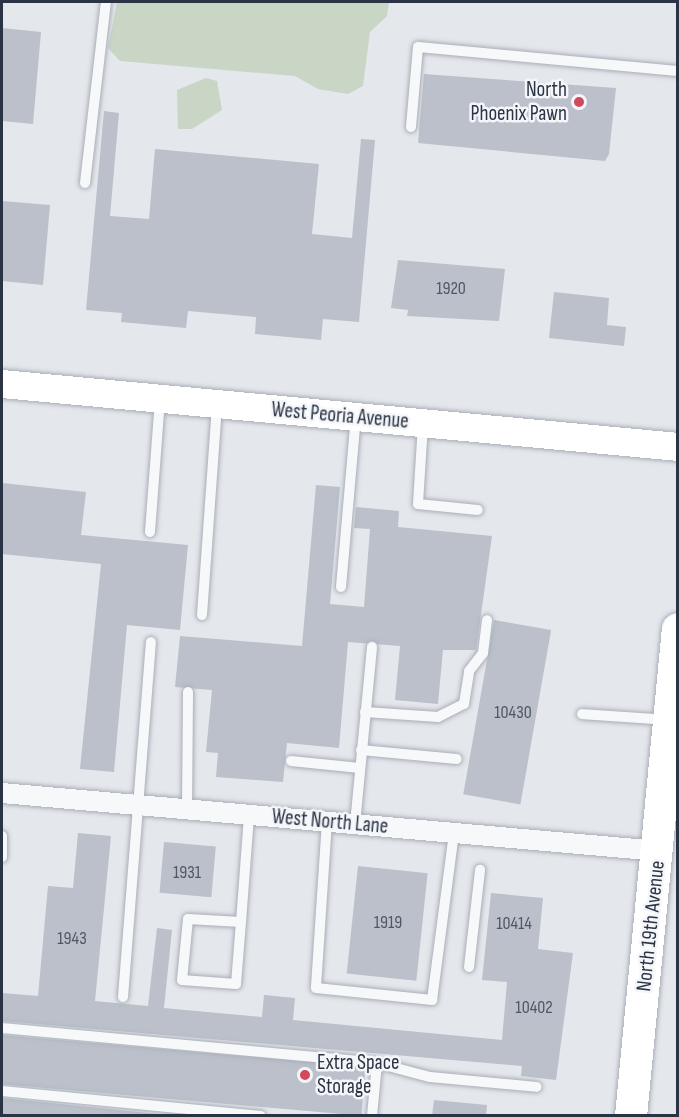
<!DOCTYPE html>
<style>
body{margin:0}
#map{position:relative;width:679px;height:1117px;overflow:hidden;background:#e4e7ec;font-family:"Sofia Sans Condensed",sans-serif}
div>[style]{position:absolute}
.green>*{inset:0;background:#c9d6c5}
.building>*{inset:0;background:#bbc0ca;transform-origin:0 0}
.roads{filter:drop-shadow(0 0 2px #a9aeb7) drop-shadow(0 0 2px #a9aeb7)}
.service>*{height:10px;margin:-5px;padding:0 5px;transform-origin:5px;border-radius:5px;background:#f7f8fa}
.minor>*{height:20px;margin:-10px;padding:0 10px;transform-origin:10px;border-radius:10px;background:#f7f8fa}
.secondary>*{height:28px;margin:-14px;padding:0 14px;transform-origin:14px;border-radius:14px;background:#fff}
.primary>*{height:32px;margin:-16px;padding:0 16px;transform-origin:16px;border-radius:16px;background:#fff}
.dots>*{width:16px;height:16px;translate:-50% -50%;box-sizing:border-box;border:3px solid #f4f6f9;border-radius:50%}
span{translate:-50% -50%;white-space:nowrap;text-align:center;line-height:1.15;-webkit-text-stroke:5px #f4f6f9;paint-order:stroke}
.number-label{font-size:18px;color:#4f5766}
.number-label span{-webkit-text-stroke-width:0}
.poi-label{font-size:21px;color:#2b3445}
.right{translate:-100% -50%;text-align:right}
.left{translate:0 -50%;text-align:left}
.street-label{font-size:21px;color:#2b3445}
.frame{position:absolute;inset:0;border:3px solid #2b3445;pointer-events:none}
</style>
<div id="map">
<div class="green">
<div style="clip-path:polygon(117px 2px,389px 2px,387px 16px,370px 32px,363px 86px,348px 94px,318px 89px,295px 76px,120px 61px,108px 48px)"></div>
<div style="clip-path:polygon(206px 78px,217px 81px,222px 110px,192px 129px,178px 129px,177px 90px)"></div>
</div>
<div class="building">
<div style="clip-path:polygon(2px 28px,41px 32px,33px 124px,2px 121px)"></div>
<div style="clip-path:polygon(424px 74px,616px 88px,609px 154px,605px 161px,418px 143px)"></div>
<div style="clip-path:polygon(104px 111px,119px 113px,110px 216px,149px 219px,155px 149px,319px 164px,312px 234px,352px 238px,361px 139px,375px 140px,359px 322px,323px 319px,321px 340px,255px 334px,256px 317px,188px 311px,186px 328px,121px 322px,122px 313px,86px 310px)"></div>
<div style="clip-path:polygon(2px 201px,50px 205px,43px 285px,2px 281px)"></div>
<div style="clip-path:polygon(398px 260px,505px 269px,499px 321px,407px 316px,408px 310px,391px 308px)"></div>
<div style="clip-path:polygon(554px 292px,609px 298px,607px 325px,626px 327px,624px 346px,549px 338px)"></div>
<div style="clip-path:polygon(2px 483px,86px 492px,81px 535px,188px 545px,180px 630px,127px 625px,114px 772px,80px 769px,101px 564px,2px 554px)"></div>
<div style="clip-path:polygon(316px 485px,340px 487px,330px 604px,364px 607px,370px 529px,354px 528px,356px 507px,399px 511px,398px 527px,492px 536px,476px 650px,443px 650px,438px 704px,395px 700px,400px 646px,348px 642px,339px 748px,287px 743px,283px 782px,216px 777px,218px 753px,206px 752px,212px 690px,175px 687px,180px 636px,302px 646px)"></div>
<div style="left:494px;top:620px;width:58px;height:177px;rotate:10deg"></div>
<div style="clip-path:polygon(78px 833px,111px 836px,95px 1001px,148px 1006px,157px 928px,172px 930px,164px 1008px,262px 1017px,264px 995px,295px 998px,293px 1020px,502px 1040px,507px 982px,482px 980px,491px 893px,543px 898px,538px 949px,573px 953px,556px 1080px,521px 1076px,522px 1066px,2px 1021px,2px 993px,38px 996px,48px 886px,73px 888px)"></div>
<div style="left:164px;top:842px;width:52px;height:51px;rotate:5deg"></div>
<div style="left:358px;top:866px;width:70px;height:108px;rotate:6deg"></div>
<div style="left:2px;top:1035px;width:365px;height:49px;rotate:5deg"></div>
<div style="clip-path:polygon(2px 1098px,178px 1116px,2px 1116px)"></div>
<div style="clip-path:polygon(434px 1100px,487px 1105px,486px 1116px,432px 1116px)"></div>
</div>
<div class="roads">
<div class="service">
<div style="left:411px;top:127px;width:80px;rotate:-85deg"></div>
<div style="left:418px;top:47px;width:261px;rotate:5.3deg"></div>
<div style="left:85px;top:183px;width:182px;rotate:-83.4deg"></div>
<div style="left:423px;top:424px;width:80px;rotate:93.6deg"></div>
<div style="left:418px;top:504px;width:60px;rotate:5.7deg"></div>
<div style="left:150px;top:532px;width:133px;rotate:-85.7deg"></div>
<div style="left:341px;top:587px;width:171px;rotate:-85deg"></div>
<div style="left:202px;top:615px;width:212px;rotate:-85.9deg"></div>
<div style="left:365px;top:712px;width:73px;rotate:3.9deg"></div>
<div style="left:438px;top:717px;width:29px;rotate:-27deg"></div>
<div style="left:464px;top:704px;width:33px;rotate:-81deg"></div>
<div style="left:469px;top:671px;width:23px;rotate:-52deg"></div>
<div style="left:483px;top:653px;width:33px;rotate:-83deg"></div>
<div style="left:582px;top:714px;width:86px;rotate:4deg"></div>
<div style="left:361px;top:750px;width:96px;rotate:5.4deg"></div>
<div style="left:291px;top:761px;width:69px;rotate:5.8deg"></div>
<div style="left:187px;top:809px;width:117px;rotate:-89.5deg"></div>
<div style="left:327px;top:821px;width:167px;rotate:93.8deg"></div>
<div style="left:316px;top:988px;width:117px;rotate:5.9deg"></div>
<div style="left:432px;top:1000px;width:168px;rotate:-82.5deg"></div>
<div style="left:355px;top:824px;width:178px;rotate:-84.5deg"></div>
<div style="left:2px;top:836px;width:21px;rotate:90deg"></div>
<div style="left:241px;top:922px;width:53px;rotate:-176.8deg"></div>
<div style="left:188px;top:919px;width:61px;rotate:95.6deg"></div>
<div style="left:182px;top:980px;width:54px;rotate:4.2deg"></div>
<div style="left:236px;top:984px;width:62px;rotate:-85.4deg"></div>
<div style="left:241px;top:922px;width:107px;rotate:-85.7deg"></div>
<div style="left:469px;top:967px;width:98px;rotate:-83.5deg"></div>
<div style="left:123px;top:997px;width:356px;rotate:-85.5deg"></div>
<div style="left:2px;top:1028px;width:377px;rotate:5.3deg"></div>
<div style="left:377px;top:1063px;width:55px;rotate:14.8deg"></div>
<div style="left:430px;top:1077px;width:107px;rotate:5.3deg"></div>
<div style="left:2px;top:1091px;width:260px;rotate:5.5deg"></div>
<div style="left:372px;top:1116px;width:53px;rotate:-84.6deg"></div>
</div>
<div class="minor">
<div style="left:2px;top:793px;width:659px;rotate:5.05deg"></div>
</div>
<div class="secondary">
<div style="left:2px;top:384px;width:679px;rotate:5.32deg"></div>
</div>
<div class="primary">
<div style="left:631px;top:1116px;width:489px;rotate:-84.5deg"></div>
</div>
</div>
<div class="dots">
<div style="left:579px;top:102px;background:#d1495b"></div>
<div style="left:305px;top:1075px;background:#d1495b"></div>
</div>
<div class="number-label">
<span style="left:451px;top:289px">1920</span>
<span style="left:513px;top:713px">10430</span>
<span style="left:187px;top:873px">1931</span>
<span style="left:388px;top:923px">1919</span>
<span style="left:514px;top:924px">10414</span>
<span style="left:72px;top:939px">1943</span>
<span style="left:534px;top:1008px">10402</span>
</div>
<div class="poi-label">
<span class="right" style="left:567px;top:102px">North<br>Phoenix Pawn</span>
<span class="left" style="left:317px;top:1075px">Extra Space<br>Storage</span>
</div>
<div class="street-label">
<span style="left:340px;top:416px;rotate:5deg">West Peoria Avenue</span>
<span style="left:330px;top:822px;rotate:5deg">West North Lane</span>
<span style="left:651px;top:926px;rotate:-84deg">North 19th Avenue</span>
</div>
<div class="frame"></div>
</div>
